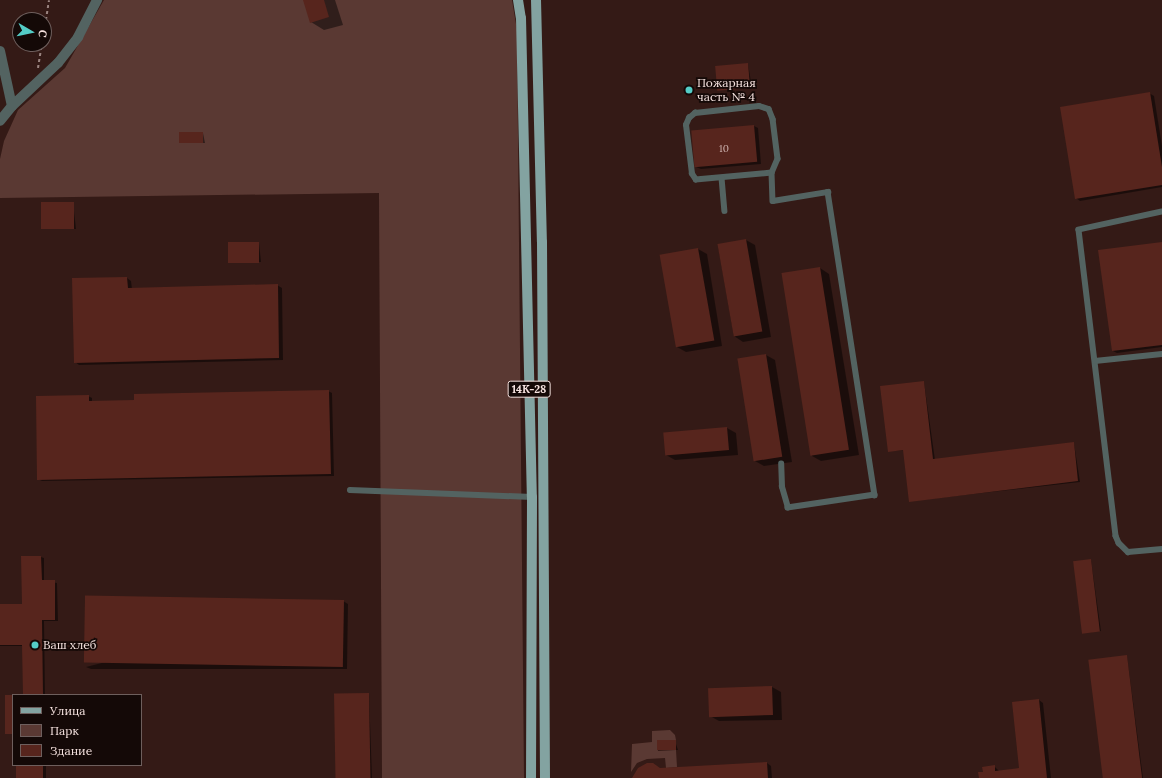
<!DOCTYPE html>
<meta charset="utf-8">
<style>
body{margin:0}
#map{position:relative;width:1162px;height:778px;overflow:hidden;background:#341a16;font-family:Lora,serif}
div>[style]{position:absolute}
.green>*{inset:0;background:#5a3933}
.shadow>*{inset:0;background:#0007;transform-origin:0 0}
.building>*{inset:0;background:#57251d;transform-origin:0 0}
.path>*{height:2px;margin-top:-1px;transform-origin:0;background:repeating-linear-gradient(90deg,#9a8480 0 3px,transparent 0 6px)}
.lane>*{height:5.5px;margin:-2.75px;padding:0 2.75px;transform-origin:2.75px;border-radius:2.75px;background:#536361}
.street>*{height:10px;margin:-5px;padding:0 5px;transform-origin:5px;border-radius:5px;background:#536361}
.primary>*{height:10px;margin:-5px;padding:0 5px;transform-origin:5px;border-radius:5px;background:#83a3a1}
.dots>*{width:11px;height:11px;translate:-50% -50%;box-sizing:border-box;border:2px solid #140907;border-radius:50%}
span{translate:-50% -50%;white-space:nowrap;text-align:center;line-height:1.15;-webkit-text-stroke:3.5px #140907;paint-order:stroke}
.number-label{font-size:10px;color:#cdb2ae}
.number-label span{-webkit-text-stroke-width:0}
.shield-label span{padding:1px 3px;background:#140907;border:1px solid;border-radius:3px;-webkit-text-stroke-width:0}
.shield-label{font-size:11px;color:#f4e1de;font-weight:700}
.poi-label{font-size:12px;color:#f4e1de}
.left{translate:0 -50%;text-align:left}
.legend{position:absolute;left:12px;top:694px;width:130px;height:72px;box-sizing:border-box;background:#140907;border:1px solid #6e5f5d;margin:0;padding:5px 7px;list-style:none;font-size:12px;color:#f4e1de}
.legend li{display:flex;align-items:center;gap:8px;height:20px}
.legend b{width:20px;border:1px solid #6e5f5d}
.north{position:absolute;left:12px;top:12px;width:40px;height:40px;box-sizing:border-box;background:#140907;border:1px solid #6e5f5d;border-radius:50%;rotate:99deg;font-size:11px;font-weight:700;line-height:16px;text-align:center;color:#f4e1de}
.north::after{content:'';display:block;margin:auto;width:14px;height:18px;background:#54cdc7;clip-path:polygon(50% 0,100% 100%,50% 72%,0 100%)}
</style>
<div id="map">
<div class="green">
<div style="clip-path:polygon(104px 0,512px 0,517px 30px,524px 778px,382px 778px,379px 193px,0 198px,0 159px,4px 141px,18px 110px,65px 68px)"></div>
<div style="clip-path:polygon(670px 730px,675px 735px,676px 740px,657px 741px,658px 751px,676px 750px,677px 767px,666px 768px,665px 758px,647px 759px,637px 763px,631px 772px,632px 744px,652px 742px,652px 731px)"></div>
</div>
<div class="shadow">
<div style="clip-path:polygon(304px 0,335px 0,343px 25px,324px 30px,311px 22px)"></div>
<div style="clip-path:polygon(748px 64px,752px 88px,718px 90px)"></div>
<div style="clip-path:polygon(1149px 93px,1154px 96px,1162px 146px,1162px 187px,1080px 201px,1076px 198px)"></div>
<div style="clip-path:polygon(754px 126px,758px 128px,761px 164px,701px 169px,696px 167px)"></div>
<div style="clip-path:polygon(180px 133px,203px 133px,205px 143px,182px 143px)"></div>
<div style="clip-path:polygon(73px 203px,76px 229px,43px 228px)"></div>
<div style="clip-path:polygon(746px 240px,755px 245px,771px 337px,743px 342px,734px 336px,718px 245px)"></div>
<div style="clip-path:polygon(259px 243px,261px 262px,230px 262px)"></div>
<div style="clip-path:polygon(1162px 243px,1162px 347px,1117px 353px,1113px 351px)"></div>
<div style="clip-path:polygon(698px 249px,707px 254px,722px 346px,686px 352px,677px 347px)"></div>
<div style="clip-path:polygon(820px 268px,829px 274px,859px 455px,821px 461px,812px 456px)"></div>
<div style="clip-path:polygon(127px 278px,131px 281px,132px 289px,277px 285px,282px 288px,283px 360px,79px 365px,75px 362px)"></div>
<div style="clip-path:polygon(766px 355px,775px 360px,792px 462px,764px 466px,755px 461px,738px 359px)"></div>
<div style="clip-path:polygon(924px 382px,935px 460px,1074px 443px,1080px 482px,910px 501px,904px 450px,889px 451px)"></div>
<div style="clip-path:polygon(328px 391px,332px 393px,334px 476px,42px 481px,38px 479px,88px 396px,92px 398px,92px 402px,135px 401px)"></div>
<div style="clip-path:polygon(727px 428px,736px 433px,738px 455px,675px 460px,666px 455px,664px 433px)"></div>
<div style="clip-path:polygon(41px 557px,44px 558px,44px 581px,57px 583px,58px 621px,44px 621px,45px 695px,24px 695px,23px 646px,0 646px,0 605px,23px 605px)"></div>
<div style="clip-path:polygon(1091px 560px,1101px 631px,1084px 633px,1082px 632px)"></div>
<div style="clip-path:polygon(343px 601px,348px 604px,347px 669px,91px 669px,86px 667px)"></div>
<div style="clip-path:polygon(1127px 656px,1143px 778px,1104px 778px)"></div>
<div style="clip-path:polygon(772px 687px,781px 692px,782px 720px,719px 721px,710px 716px,709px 689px)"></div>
<div style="clip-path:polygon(369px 694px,372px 778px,336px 778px)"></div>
<div style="clip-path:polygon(1039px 700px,1043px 703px,1051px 778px,984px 778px,994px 766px,999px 771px,1020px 769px)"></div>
<div style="clip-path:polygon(675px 741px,678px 750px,659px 750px)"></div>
<div style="clip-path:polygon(767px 763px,771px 766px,772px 778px,636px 778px,660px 769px)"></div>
<div style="left:17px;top:765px;width:29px;height:13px"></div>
</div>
<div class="building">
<div style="clip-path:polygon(303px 0,324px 0,329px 17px,310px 23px)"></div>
<div style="left:748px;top:63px;width:25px;height:33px;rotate:85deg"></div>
<div style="clip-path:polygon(1150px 92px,1162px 167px,1162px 185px,1075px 199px,1060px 107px)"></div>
<div style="left:754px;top:125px;width:37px;height:63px;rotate:85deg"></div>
<div style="left:179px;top:132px;width:24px;height:11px"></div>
<div style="left:41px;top:202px;width:33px;height:27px"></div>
<div style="left:746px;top:239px;width:94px;height:29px;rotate:80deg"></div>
<div style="left:228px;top:242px;width:31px;height:21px"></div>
<div style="clip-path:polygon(1162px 242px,1162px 345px,1112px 351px,1098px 250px)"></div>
<div style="left:698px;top:248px;width:94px;height:39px;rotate:80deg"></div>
<div style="left:820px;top:267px;width:185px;height:39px;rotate:81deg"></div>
<div style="clip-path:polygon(127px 277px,128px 288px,278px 284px,279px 358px,74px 363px,72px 278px)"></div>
<div style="left:766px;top:354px;width:104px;height:29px;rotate:81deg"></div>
<div style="clip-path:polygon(924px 381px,933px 459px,1074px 442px,1078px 481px,909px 502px,903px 450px,888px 452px,880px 386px)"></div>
<div style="clip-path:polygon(329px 390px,331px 474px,37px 480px,36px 396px,89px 395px,89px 401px,134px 400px,134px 394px)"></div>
<div style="left:727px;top:427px;width:23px;height:64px;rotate:85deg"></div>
<div style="clip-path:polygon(21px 556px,41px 556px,42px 580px,55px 580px,55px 620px,42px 620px,43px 695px,23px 695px,22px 645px,0 645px,0 604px,22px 604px)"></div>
<div style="left:1091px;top:559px;width:73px;height:18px;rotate:83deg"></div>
<div style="left:344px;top:600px;width:67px;height:259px;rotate:91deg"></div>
<div style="left:1127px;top:655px;width:124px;height:39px;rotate:83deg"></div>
<div style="left:772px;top:686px;width:29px;height:64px;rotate:88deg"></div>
<div style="left:369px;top:693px;width:85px;height:35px;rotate:89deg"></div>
<div style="left:5px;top:695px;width:8px;height:39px"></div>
<div style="clip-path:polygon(1039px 699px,1047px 778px,979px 778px,978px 772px,983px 772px,982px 767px,995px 765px,995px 771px,1019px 768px,1012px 702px)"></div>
<div style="left:676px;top:740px;width:10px;height:19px;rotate:90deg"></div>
<div style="clip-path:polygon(767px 762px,768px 778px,632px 778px,638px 768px,647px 763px,653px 763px,660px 768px)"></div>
<div style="left:16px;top:765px;width:27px;height:13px"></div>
</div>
<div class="path">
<div style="left:44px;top:32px;width:32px;rotate:-81deg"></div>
<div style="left:38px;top:68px;width:24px;rotate:-81deg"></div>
</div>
<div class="lane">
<div style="left:772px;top:173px;width:76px;rotate:174.7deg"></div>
<div style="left:696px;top:180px;width:7px;rotate:-124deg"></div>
<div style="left:692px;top:174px;width:49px;rotate:-97deg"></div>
<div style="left:686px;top:125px;width:8px;rotate:-67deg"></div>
<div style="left:689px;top:118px;width:8px;rotate:-40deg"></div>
<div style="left:695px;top:113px;width:64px;rotate:-6.2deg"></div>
<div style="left:759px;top:106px;width:10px;rotate:17deg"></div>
<div style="left:769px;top:109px;width:11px;rotate:68deg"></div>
<div style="left:773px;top:119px;width:40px;rotate:82.9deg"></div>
<div style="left:778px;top:159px;width:15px;rotate:113deg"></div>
<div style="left:772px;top:173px;width:28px;rotate:88deg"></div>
<div style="left:773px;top:201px;width:56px;rotate:-9.3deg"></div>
<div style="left:828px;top:192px;width:307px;rotate:81.2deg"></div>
<div style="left:875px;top:495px;width:88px;rotate:171.5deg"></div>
<div style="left:788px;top:508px;width:22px;rotate:-106deg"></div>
<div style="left:782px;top:487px;width:23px;rotate:-92deg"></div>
<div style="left:722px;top:178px;width:33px;rotate:85deg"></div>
<div style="left:1162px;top:212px;width:85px;rotate:167.8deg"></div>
<div style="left:1079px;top:230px;width:308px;rotate:83.1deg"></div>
<div style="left:1116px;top:536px;width:8px;rotate:67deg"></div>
<div style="left:1119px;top:543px;width:13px;rotate:45deg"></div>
<div style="left:1128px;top:552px;width:34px;rotate:-5deg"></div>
<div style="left:1095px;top:361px;width:67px;rotate:-6deg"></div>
<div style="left:350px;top:490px;width:182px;rotate:2.2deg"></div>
</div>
<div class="street">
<div style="left:0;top:51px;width:56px;rotate:77.7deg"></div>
<div style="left:12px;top:106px;width:19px;rotate:129deg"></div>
<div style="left:12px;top:106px;width:63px;rotate:-43.1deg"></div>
<div style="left:58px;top:63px;width:33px;rotate:-52deg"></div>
<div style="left:78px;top:37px;width:42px;rotate:-62.8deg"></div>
</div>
<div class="primary">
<div style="left:518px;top:0;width:18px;rotate:81deg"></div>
<div style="left:521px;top:18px;width:479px;rotate:88.7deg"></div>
<div style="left:532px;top:497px;width:281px;rotate:90.2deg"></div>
<div style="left:536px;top:0;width:242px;rotate:88.6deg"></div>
<div style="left:542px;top:242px;width:536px;rotate:89.68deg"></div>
</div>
<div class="dots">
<div style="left:689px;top:90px;background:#54cdc7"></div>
<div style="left:35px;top:645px;background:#54cdc7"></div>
</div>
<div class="number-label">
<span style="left:724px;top:149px">10</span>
</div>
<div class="shield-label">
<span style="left:529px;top:389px">14К-28</span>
</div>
<div class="poi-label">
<span class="left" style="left:697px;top:90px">Пожарная<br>часть № 4</span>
<span class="left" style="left:43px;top:645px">Ваш хлеб</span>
</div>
<ul class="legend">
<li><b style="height:5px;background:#83a3a1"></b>Улица</li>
<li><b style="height:11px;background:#5a3933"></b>Парк</li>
<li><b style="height:11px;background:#57251d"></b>Здание</li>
</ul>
<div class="north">С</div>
</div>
